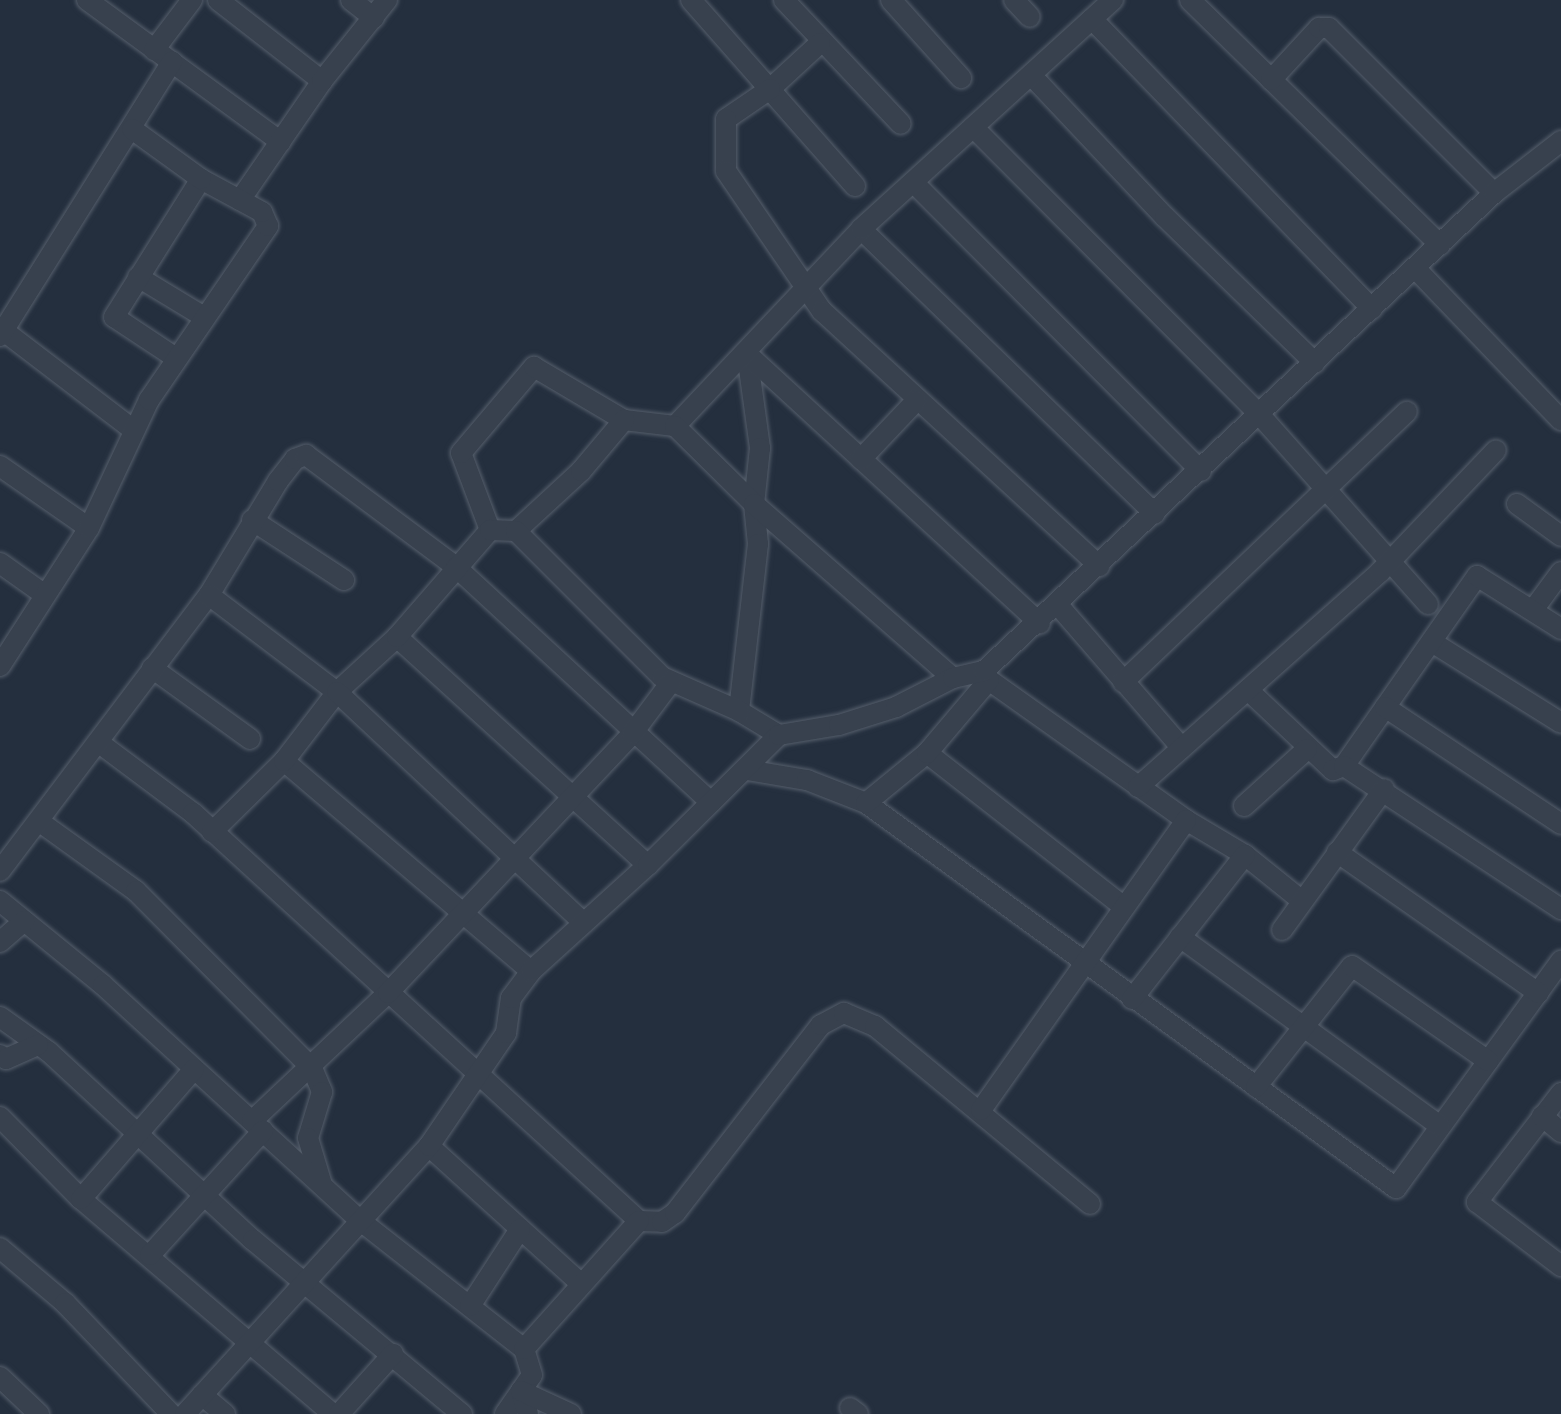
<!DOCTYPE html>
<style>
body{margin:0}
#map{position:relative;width:1561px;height:1414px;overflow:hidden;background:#242f3e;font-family:"Work Sans",sans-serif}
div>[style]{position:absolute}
.roads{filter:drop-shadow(0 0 2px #565f6c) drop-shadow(0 0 2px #565f6c)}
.minor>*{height:20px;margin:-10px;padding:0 10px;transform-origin:10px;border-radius:10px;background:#38414e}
span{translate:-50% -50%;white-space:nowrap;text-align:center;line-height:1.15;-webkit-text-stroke:6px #1d2633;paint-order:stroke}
</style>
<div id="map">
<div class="roads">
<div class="minor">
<div style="left:87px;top:0;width:240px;rotate:36.2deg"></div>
<div style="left:218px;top:0;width:132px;rotate:37.9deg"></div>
<div style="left:351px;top:0;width:29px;rotate:38deg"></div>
<div style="left:691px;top:0;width:248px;rotate:48.6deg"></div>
<div style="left:784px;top:0;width:170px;rotate:46.7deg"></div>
<div style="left:891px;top:0;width:105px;rotate:48.1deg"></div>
<div style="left:1014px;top:0;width:23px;rotate:47deg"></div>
<div style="left:1190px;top:0;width:350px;rotate:44.4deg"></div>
<div style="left:1092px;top:19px;width:403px;rotate:46deg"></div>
<div style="left:820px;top:43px;width:68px;rotate:137.4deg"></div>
<div style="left:770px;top:89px;width:53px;rotate:145.7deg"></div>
<div style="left:726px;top:119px;width:52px;rotate:90deg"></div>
<div style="left:726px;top:171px;width:170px;rotate:55.6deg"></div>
<div style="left:822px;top:311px;width:377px;rotate:42.6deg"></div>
<div style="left:154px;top:50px;width:63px;rotate:-52.8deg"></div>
<div style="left:1031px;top:75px;width:195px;rotate:46.7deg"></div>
<div style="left:1165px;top:217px;width:209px;rotate:44.2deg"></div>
<div style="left:1271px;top:80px;width:71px;rotate:-47.3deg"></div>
<div style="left:1319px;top:28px;width:10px"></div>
<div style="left:1329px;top:28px;width:233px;rotate:45deg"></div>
<div style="left:973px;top:127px;width:407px;rotate:45.1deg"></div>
<div style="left:1260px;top:415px;width:253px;rotate:48.4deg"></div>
<div style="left:913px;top:182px;width:408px;rotate:45.1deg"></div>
<div style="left:240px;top:200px;width:145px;rotate:-55.4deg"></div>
<div style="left:322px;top:81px;width:104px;rotate:-51.3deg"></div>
<div style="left:861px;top:229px;width:409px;rotate:44.1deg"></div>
<div style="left:1415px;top:268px;width:211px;rotate:46.2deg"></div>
<div style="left:138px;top:277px;width:77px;rotate:31.2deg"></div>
<div style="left:4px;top:331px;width:161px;rotate:37.4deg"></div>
<div style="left:0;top:336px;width:324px;rotate:-57.9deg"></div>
<div style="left:747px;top:354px;width:95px;rotate:82.1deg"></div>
<div style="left:760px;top:448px;width:56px;rotate:96.1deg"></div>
<div style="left:754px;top:504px;width:40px;rotate:84.3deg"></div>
<div style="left:758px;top:544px;width:168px;rotate:96.5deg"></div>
<div style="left:739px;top:711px;width:47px;rotate:31deg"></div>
<div style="left:747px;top:354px;width:398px;rotate:42.6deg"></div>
<div style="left:176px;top:358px;width:74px;rotate:-146.5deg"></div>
<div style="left:114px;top:317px;width:163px;rotate:-57.8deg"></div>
<div style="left:675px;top:426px;width:271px;rotate:-46.6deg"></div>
<div style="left:861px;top:229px;width:341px;rotate:-42.3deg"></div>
<div style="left:861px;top:459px;width:80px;rotate:-46.5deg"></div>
<div style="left:0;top:466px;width:108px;rotate:34.9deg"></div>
<div style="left:1517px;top:504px;width:54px;rotate:36deg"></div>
<div style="left:252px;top:520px;width:110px;rotate:33.1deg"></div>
<div style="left:490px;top:530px;width:82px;rotate:-110.6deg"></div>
<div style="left:461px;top:453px;width:113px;rotate:-49.7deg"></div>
<div style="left:534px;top:367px;width:104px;rotate:30.5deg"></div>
<div style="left:624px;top:420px;width:51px;rotate:6.7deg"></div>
<div style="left:675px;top:426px;width:111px;rotate:44.6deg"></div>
<div style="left:754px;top:504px;width:264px;rotate:41.2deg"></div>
<div style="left:516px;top:531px;width:88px;rotate:-42.7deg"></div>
<div style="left:581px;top:471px;width:67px;rotate:-49.9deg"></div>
<div style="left:0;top:563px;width:55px;rotate:35.4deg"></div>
<div style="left:209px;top:595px;width:133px;rotate:-58.8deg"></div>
<div style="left:278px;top:481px;width:28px;rotate:-52deg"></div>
<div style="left:295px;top:459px;width:12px;rotate:-20deg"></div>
<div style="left:306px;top:455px;width:187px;rotate:36.7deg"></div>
<div style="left:456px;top:567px;width:347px;rotate:42.7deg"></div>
<div style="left:1058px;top:605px;width:189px;rotate:49.1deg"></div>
<div style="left:1533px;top:610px;width:47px;rotate:-53.6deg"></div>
<div style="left:397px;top:637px;width:339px;rotate:42.3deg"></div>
<div style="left:1432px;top:642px;width:152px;rotate:32.1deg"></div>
<div style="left:0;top:666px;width:164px;rotate:-57.2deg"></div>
<div style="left:89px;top:528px;width:141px;rotate:-64.9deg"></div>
<div style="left:149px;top:400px;width:211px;rotate:-55.6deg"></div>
<div style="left:268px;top:226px;width:15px;rotate:-113deg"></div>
<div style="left:262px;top:212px;width:69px;rotate:-151.6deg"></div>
<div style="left:201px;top:179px;width:85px;rotate:-144.1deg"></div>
<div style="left:152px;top:668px;width:121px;rotate:35.9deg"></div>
<div style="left:984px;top:671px;width:10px;rotate:61deg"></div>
<div style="left:989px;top:680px;width:242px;rotate:35.4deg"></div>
<div style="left:1186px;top:820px;width:69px;rotate:30.7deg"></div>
<div style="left:1245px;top:855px;width:73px;rotate:38.9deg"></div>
<div style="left:1123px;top:682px;width:392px;rotate:-43.6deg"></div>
<div style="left:1248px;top:690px;width:117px;rotate:43.3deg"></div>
<div style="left:1333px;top:770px;width:12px;rotate:-20deg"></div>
<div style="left:1344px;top:766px;width:232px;rotate:-55deg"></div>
<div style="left:1477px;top:576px;width:99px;rotate:32.2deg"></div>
<div style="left:1385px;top:707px;width:211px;rotate:33.6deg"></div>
<div style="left:98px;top:742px;width:119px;rotate:36.8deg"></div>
<div style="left:193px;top:813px;width:604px;rotate:42.45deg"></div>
<div style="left:639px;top:1221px;width:23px;rotate:2deg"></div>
<div style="left:662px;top:1222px;width:16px;rotate:-35deg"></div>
<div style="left:675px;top:1213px;width:238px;rotate:-52.2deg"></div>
<div style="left:821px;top:1025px;width:26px;rotate:-28deg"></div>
<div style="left:844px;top:1013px;width:34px;rotate:23deg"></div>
<div style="left:875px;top:1026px;width:279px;rotate:39.6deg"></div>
<div style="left:927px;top:753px;width:249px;rotate:38deg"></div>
<div style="left:284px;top:761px;width:324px;rotate:40.4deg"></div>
<div style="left:1344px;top:766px;width:260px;rotate:33.4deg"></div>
<div style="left:747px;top:770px;width:61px;rotate:9.5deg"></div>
<div style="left:807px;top:780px;width:63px;rotate:21.3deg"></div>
<div style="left:866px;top:803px;width:655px;rotate:36deg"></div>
<div style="left:1396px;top:1188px;width:281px;rotate:-54deg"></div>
<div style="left:1138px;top:787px;width:324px;rotate:-41.6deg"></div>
<div style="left:1380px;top:572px;width:168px;rotate:-46.4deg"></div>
<div style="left:866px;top:803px;width:79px;rotate:-39.3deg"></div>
<div style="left:927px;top:753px;width:96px;rotate:-49.7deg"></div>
<div style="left:1244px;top:806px;width:85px;rotate:-42.1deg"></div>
<div style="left:40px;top:822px;width:118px;rotate:35.7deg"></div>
<div style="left:136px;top:891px;width:250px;rotate:45.2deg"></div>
<div style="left:312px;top:1068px;width:26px;rotate:67deg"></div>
<div style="left:322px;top:1092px;width:48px;rotate:106.9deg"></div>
<div style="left:308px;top:1138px;width:49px;rotate:73.4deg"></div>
<div style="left:212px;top:832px;width:101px;rotate:-44.6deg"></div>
<div style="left:284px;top:761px;width:87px;rotate:-52.5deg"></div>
<div style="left:337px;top:692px;width:81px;rotate:-42.5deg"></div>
<div style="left:397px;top:637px;width:142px;rotate:-49deg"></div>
<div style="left:490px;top:530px;width:26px;rotate:2deg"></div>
<div style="left:516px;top:531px;width:206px;rotate:45deg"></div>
<div style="left:662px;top:677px;width:84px;rotate:23.8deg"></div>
<div style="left:1337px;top:852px;width:246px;rotate:35deg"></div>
<div style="left:0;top:871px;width:346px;rotate:-52.9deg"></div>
<div style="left:209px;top:595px;width:161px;rotate:37.2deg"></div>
<div style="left:337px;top:692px;width:338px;rotate:43.1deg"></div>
<div style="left:0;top:901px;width:133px;rotate:39.2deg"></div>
<div style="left:103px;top:985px;width:351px;rotate:42.5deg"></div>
<div style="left:362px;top:1222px;width:206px;rotate:38.1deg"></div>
<div style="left:1282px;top:930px;width:174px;rotate:-54.1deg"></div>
<div style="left:1180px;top:937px;width:321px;rotate:36deg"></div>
<div style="left:0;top:942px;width:32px;rotate:-41deg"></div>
<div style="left:1132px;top:999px;width:183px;rotate:-51.9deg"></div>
<div style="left:0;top:1017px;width:60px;rotate:35.5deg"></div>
<div style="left:49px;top:1052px;width:277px;rotate:42.7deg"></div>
<div style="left:253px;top:1240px;width:272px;rotate:39.8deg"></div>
<div style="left:0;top:1055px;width:7px;rotate:34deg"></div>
<div style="left:6px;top:1059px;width:35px;rotate:-24deg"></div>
<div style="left:1256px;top:1087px;width:154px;rotate:-51.6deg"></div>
<div style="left:1352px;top:966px;width:166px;rotate:34.9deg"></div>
<div style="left:1561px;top:1093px;width:138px;rotate:127.6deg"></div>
<div style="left:1477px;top:1202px;width:106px;rotate:37.3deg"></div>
<div style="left:981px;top:1110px;width:355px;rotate:-54.7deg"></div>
<div style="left:1542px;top:1116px;width:25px;rotate:40deg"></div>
<div style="left:0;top:1117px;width:115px;rotate:45.4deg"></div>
<div style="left:81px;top:1199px;width:331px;rotate:40.5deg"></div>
<div style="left:252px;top:1121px;width:187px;rotate:-43.3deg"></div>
<div style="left:388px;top:993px;width:356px;rotate:-46.7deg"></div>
<div style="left:632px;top:734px;width:65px;rotate:-53.1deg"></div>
<div style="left:429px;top:1146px;width:205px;rotate:42.2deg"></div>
<div style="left:81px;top:1199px;width:172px;rotate:-49deg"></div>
<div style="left:0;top:1248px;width:85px;rotate:40.2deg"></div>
<div style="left:65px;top:1303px;width:153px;rotate:46.3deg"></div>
<div style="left:150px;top:1255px;width:168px;rotate:-47.7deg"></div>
<div style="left:470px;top:1306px;width:92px;rotate:-57deg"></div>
<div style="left:0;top:1377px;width:54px;rotate:43.5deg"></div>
<div style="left:202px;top:1395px;width:30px;rotate:40deg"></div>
<div style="left:850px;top:1408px;width:10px;rotate:37deg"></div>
<div style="left:185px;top:1414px;width:362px;rotate:-47.7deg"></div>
<div style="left:429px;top:1146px;width:137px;rotate:-55.7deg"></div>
<div style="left:506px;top:1033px;width:35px;rotate:-82deg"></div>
<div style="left:511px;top:998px;width:34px;rotate:-53deg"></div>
<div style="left:531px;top:971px;width:158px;rotate:-42.2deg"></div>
<div style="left:648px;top:865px;width:185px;rotate:-44.8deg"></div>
<div style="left:779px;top:735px;width:61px;rotate:-9.5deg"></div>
<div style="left:839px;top:725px;width:60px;rotate:-17.5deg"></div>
<div style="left:896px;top:707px;width:64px;rotate:-27deg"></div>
<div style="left:953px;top:678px;width:32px;rotate:-13deg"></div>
<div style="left:984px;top:671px;width:699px;rotate:-43.14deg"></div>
<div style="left:1494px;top:193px;width:85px;rotate:-37.8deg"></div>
<div style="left:339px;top:1414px;width:81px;rotate:-48deg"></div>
<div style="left:505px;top:1414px;width:47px;rotate:-55.3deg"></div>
<div style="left:532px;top:1375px;width:27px;rotate:-107deg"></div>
<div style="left:524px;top:1349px;width:172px;rotate:-48.1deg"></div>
<div style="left:528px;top:1414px;width:24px;rotate:-107deg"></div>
<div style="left:521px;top:1391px;width:55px;rotate:24.7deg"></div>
</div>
</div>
</div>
